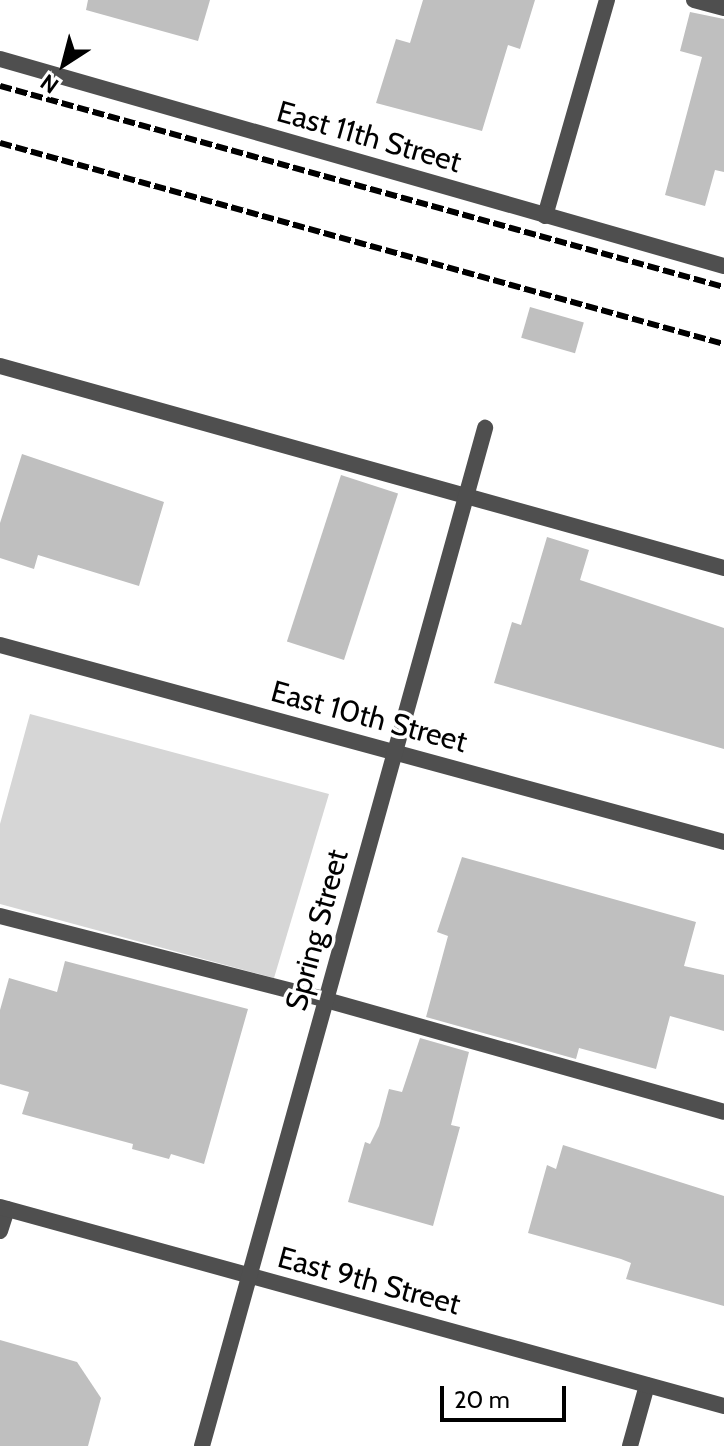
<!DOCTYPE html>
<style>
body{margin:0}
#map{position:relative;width:724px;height:1446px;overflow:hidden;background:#fff;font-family:Cabin,sans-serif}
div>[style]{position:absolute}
.green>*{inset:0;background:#d6d6d6}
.building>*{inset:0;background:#bfbfbf;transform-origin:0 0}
.service>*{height:16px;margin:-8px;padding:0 8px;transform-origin:8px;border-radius:8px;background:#4f4f4f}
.minor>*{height:16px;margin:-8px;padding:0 8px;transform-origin:8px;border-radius:8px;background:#4f4f4f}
.tertiary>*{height:16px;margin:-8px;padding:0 8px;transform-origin:8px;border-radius:8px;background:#4f4f4f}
.rail>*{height:6px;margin-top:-3px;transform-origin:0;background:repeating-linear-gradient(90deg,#000 0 12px,transparent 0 16px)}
span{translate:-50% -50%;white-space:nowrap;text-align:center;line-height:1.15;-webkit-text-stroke:7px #fff;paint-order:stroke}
.street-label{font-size:30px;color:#000}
.north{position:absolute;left:24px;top:24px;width:80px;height:80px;-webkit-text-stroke:6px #fff;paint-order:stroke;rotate:216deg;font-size:22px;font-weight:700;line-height:32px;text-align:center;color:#000}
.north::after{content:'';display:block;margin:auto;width:28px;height:36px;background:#000;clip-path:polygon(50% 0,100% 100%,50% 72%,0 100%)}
.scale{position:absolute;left:440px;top:1386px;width:126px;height:36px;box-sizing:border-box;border:4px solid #000;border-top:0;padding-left:10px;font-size:24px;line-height:28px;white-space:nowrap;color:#000;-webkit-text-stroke:6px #fff;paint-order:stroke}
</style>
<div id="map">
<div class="green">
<div style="clip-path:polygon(30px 714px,329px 794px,274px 978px,0 904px,0 824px)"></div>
</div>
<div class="building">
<div style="clip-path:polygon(88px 0,210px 0,198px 41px,86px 10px)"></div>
<div style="clip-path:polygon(423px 0,535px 0,520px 49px,508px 45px,482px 131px,376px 103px,396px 39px,410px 43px)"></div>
<div style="clip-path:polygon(690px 12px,724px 19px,724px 172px,715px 170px,705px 206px,665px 195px,702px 57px,680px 51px)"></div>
<div style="left:530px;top:307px;width:56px;height:32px;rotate:16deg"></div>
<div style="clip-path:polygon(22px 454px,164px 502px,139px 586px,38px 555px,34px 569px,0 558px,0 523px)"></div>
<div style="left:341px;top:475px;width:60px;height:175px;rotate:18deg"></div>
<div style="clip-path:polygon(547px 537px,589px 550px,580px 580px,724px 628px,724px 749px,494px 683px,512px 622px,521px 625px)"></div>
<div style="clip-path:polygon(462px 857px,696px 922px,684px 966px,724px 975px,724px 1031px,670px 1016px,656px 1069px,579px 1048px,576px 1059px,426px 1017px,448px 936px,437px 932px)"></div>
<div style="clip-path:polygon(65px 961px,248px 1009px,204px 1164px,171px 1154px,169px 1159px,132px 1149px,133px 1144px,22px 1114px,29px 1092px,0 1084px,0 1010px,9px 978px,57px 992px)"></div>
<div style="clip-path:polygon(420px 1038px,469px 1052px,451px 1125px,460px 1127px,433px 1226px,348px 1202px,365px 1142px,370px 1144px,379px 1126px,389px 1089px,402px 1092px)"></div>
<div style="clip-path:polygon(563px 1145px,724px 1196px,724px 1306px,626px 1279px,631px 1263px,621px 1259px,528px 1233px,547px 1165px,556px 1169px)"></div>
<div style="clip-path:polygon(0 1340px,77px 1362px,101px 1398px,88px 1446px,0 1446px)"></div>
</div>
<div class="service">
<div style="left:694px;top:0;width:31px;rotate:15deg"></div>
<div style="left:0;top:366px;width:752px;rotate:15.59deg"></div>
<div style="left:0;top:916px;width:337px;rotate:14.4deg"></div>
<div style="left:326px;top:1000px;width:413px;rotate:15.7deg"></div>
<div style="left:0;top:1231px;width:23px;rotate:-72deg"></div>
<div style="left:630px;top:1446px;width:63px;rotate:-74.4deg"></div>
</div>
<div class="minor">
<div style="left:545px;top:216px;width:225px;rotate:-74deg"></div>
<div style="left:0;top:645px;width:750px;rotate:15.22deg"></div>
<div style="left:0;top:1207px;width:751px;rotate:15.37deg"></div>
<div style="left:202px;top:1446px;width:1057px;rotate:-74.46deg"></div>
</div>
<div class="tertiary">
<div style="left:0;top:59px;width:753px;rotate:15.96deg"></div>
</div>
<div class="rail">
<div style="left:0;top:86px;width:751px;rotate:15.52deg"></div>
<div style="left:0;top:143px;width:751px;rotate:15.52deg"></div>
</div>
<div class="street-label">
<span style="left:369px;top:137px;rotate:16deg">East 11th Street</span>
<span style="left:369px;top:717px;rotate:15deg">East 10th Street</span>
<span style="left:317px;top:930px;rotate:-75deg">Spring Street</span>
<span style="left:369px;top:1281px;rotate:15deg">East 9th Street</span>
</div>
<div class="north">N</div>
<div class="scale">20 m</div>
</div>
